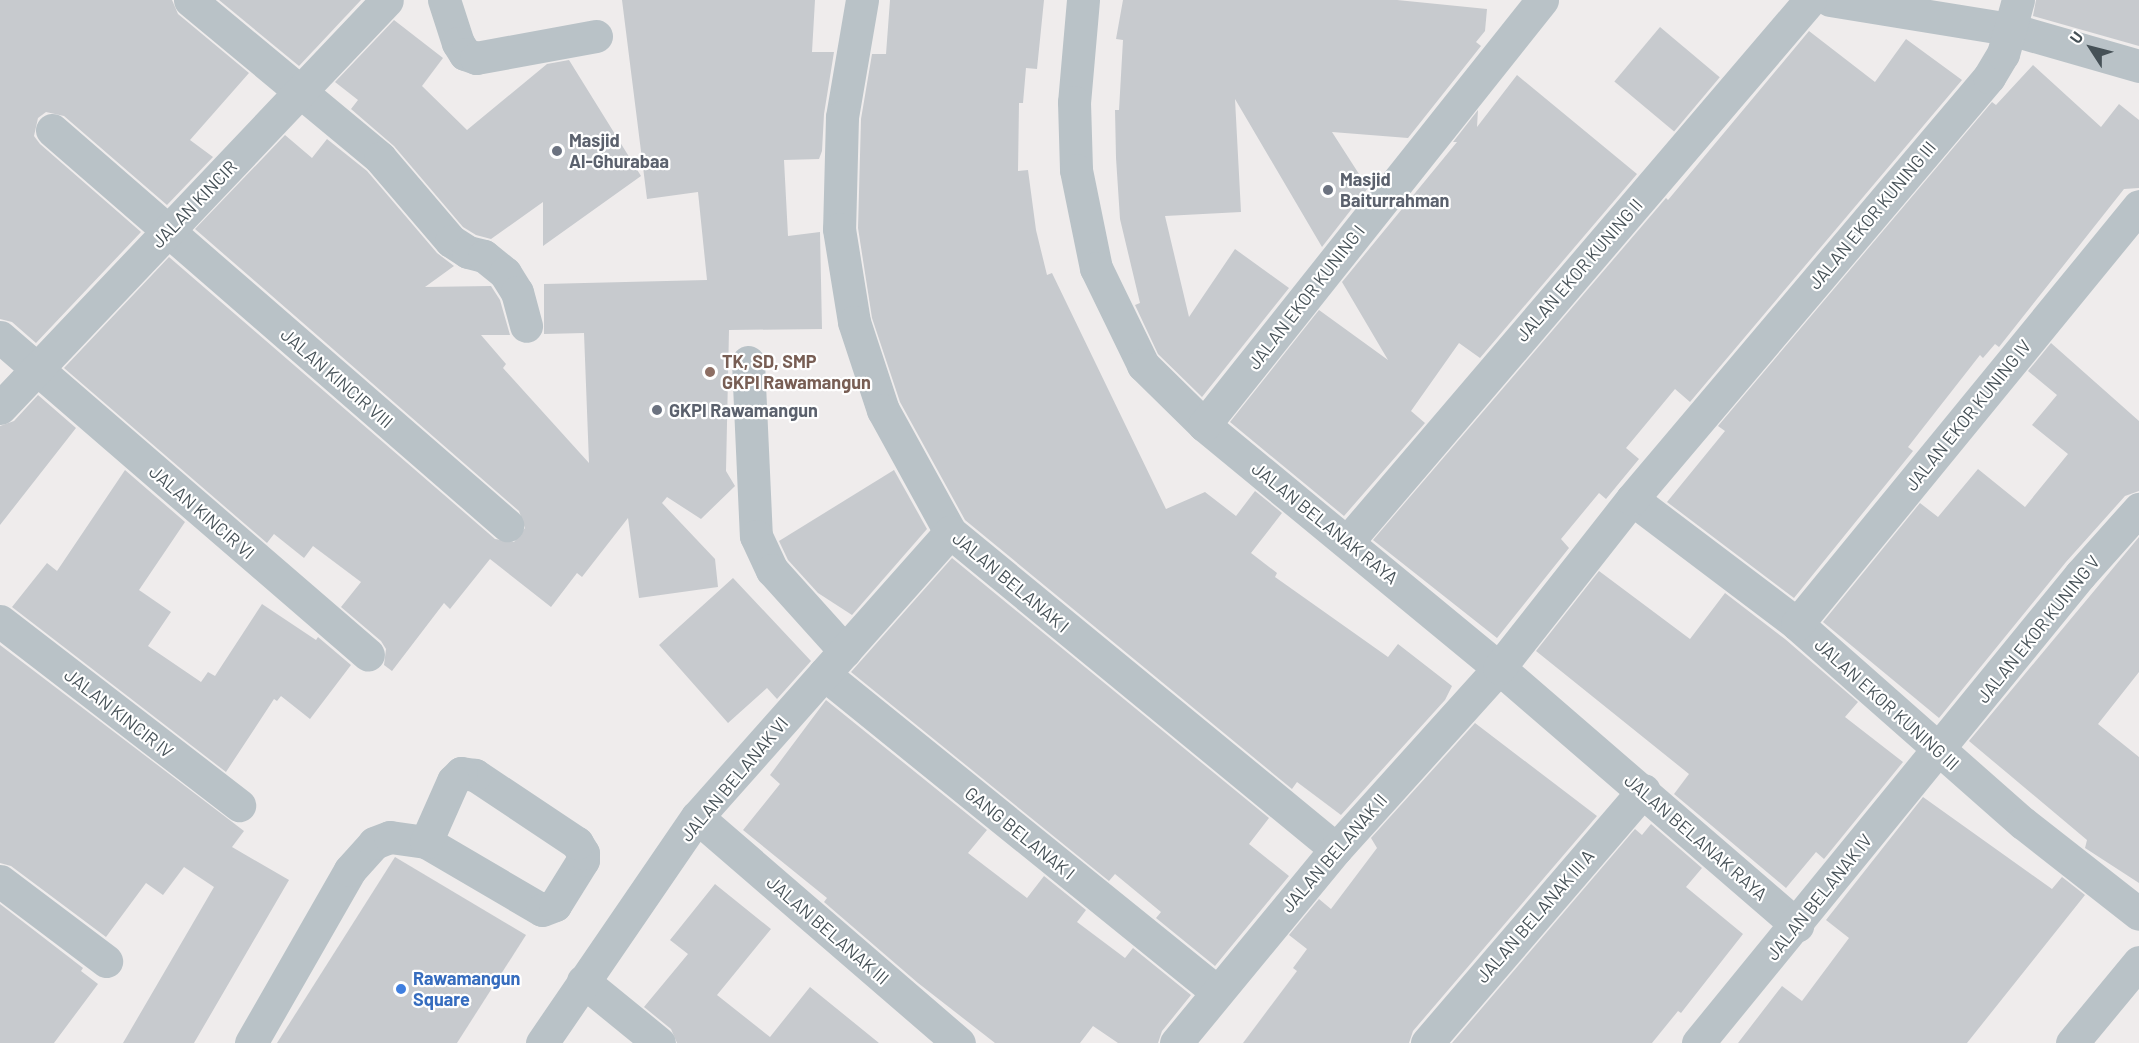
<!DOCTYPE html>
<style>
body{margin:0}
#map{position:relative;width:2139px;height:1043px;overflow:hidden;background:#efecec;font-family:Barlow,sans-serif}
div>[style]{position:absolute}
.building>*{inset:0;background:#c7cace;transform-origin:0 0}
.minor>*{height:33px;margin:-16.5px;padding:0 16.5px;transform-origin:16.5px;border-radius:16.5px;background:#b9c2c7}
.dots>*{width:16px;height:16px;translate:-50% -50%;box-sizing:border-box;border:3px solid #fff;border-radius:50%}
span{translate:-50% -50%;white-space:nowrap;text-align:center;line-height:1.15;-webkit-text-stroke:4.5px #fff;paint-order:stroke}
.worship-label{font-size:18px;color:#5b616d;font-weight:700}
.left{translate:0 -50%;text-align:left}
.street-label{font-size:18px;color:#465157}
.education-label{font-size:18px;color:#785e54;font-weight:700}
.shop-label{font-size:18px;color:#366cbe;font-weight:700}
.north{position:absolute;left:2061px;top:18px;width:60px;height:60px;-webkit-text-stroke:4px #fff;paint-order:stroke;rotate:306deg;font-size:16px;font-weight:700;line-height:24px;text-align:center;color:#465157}
.north::after{content:'';display:block;margin:auto;width:21px;height:27px;background:#465157;clip-path:polygon(50% 0,100% 100%,50% 72%,0 100%)}
</style>
<div id="map">
<div class="building">
<div style="clip-path:polygon(0 0,172px 0,178px 14px,249px 73px,190px 140px,213px 157px,167px 205px,64px 116px,46px 112px,38px 118px,34px 136px,40px 144px,141px 232px,36px 343px,12px 322px,0 319px)"></div>
<div style="clip-path:polygon(219px 0,361px 0,299px 66px)"></div>
<div style="clip-path:polygon(622px 0,815px 0,812px 52px,834px 52px,824px 114px,822px 151px,819px 159px,784px 160px,788px 236px,820px 232px,822px 329px,729px 330px,726px 471px,735px 486px,701px 519px,667px 497px,662px 503px,715px 559px,718px 587px,639px 598px,628px 518px,582px 577px,577px 573px,551px 607px,490px 559px,450px 609px,444px 603px,392px 671px,384px 665px,386px 649px,381px 641px,341px 607px,361px 582px,313px 546px,304px 558px,274px 534px,267px 543px,64px 368px,169px 257px,495px 539px,514px 542px,525px 528px,519px 511px,195px 229px,285px 135px,312px 158px,327px 139px,367px 171px,437px 253px,454px 266px,425px 287px,491px 286px,500px 300px,510px 335px,481px 335px,506px 364px,503px 368px,589px 463px,584px 333px,544px 334px,544px 284px,707px 280px,698px 192px,647px 199px)"></div>
<div style="clip-path:polygon(890px 0,1044px 0,1037px 69px,1026px 68px,1023px 103px,1019px 103px,1018px 171px,1028px 170px,1036px 230px,1047px 275px,1052px 273px,1166px 509px,1205px 492px,1236px 516px,1255px 491px,1282px 513px,1251px 553px,1277px 573px,1275px 577px,1388px 657px,1398px 644px,1452px 686px,1445px 700px,1341px 815px,1297px 782px,1292px 789px,965px 520px,900px 402px,872px 318px,858px 228px,861px 119px,872px 54px,886px 54px)"></div>
<div style="clip-path:polygon(1123px 0,1397px 0,1487px 9px,1485px 31px,1476px 42px,1481px 46px,1408px 138px,1332px 132px,1368px 188px,1322px 247px,1235px 99px,1241px 212px,1165px 216px,1189px 317px,1235px 249px,1289px 288px,1202px 397px,1158px 354px,1135px 305px,1140px 303px,1120px 219px,1116px 158px,1115px 110px,1119px 110px,1123px 40px,1116px 39px)"></div>
<div style="clip-path:polygon(2036px 0,2139px 0,2139px 46px,2033px 16px)"></div>
<div style="clip-path:polygon(394px 20px,443px 58px,422px 86px,467px 130px,547px 64px,569px 60px,641px 176px,543px 246px,543px 202px,491px 239px,476px 235px,463px 227px,394px 146px,351px 109px,358px 100px,335px 82px)"></div>
<div style="left:1660px;top:27px;width:78px;height:71px;rotate:40deg"></div>
<div style="clip-path:polygon(1809px 31px,1875px 82px,1906px 39px,1962px 80px,1690px 402px,1675px 389px,1626px 448px,1639px 459px,1606px 499px,1599px 493px,1561px 539px,1569px 548px,1497px 638px,1373px 540px,1666px 198px,1668px 200px)"></div>
<div style="clip-path:polygon(2033px 65px,2101px 127px,2119px 104px,2139px 120px,2139px 188px,2124px 189px,1999px 347px,1995px 344px,1983px 358px,1980px 355px,1908px 447px,1913px 451px,1794px 598px,1667px 502px,1725px 431px,1718px 426px,1992px 102px,1996px 105px)"></div>
<div style="clip-path:polygon(1517px 75px,1637px 174px,1480px 358px,1459px 343px,1411px 411px,1425px 423px,1344px 516px,1230px 422px,1319px 310px,1388px 360px,1342px 282px,1457px 142px,1453px 142px,1478px 110px,1477px 127px)"></div>
<div style="clip-path:polygon(2051px 343px,2139px 421px,2139px 491px,2125px 496px,2066px 562px,1939px 718px,1823px 622px,1920px 503px,1938px 517px,1978px 469px,2025px 507px,2068px 454px,2032px 425px,2057px 395px,2028px 371px)"></div>
<div style="clip-path:polygon(38px 395px,76px 428px,0 525px,0 426px,14px 421px)"></div>
<div style="clip-path:polygon(125px 470px,185px 522px,139px 590px,171px 612px,148px 646px,201px 682px,208px 672px,215px 676px,262px 604px,316px 640px,318px 637px,351px 665px,310px 719px,281px 696px,277px 701px,274px 699px,226px 772px,12px 607px,47px 563px,57px 571px)"></div>
<div style="clip-path:polygon(894px 470px,927px 529px,852px 615px,818px 593px,788px 560px,779px 541px)"></div>
<div style="clip-path:polygon(2139px 537px,2139px 672px,2098px 724px,2139px 757px,2139px 883px,2085px 848px,2087px 840px,1969px 741px)"></div>
<div style="clip-path:polygon(952px 558px,1269px 818px,1249px 844px,1289px 876px,1215px 966px,1156px 918px,1161px 912px,1115px 874px,1109px 881px,851px 672px)"></div>
<div style="clip-path:polygon(1599px 571px,1690px 639px,1725px 593px,1785px 639px,1858px 702px,1845px 717px,1903px 762px,1824px 859px,1816px 852px,1786px 888px,1674px 794px,1689px 774px,1536px 651px)"></div>
<div style="clip-path:polygon(733px 578px,811px 661px,777px 699px,767px 688px,728px 723px,659px 645px)"></div>
<div style="clip-path:polygon(0 645px,244px 831px,232px 847px,289px 880px,194px 1043px,123px 1043px,214px 887px,184px 867px,163px 895px,146px 883px,106px 937px,11px 866px,0 863px)"></div>
<div style="clip-path:polygon(826px 700px,987px 830px,968px 853px,1027px 898px,1044px 876px,1086px 910px,1077px 922px,1125px 958px,1133px 948px,1191px 995px,1162px 1031px,1158px 1043px,1118px 1043px,1093px 1026px,1080px 1043px,995px 1043px,918px 983px,824px 902px,827px 898px,743px 830px,780px 784px,770px 775px)"></div>
<div style="clip-path:polygon(1475px 723px,1597px 816px,1413px 1031px,1409px 1043px,1243px 1043px,1297px 971px,1293px 968px,1307px 949px,1289px 935px,1319px 899px,1331px 909px,1377px 848px,1371px 838px)"></div>
<div style="clip-path:polygon(1923px 797px,2052px 889px,2062px 877px,2085px 895px,1967px 1043px,1738px 1043px,1782px 986px,1802px 1001px,1849px 938px,1826px 920px)"></div>
<div style="clip-path:polygon(1651px 824px,1702px 868px,1686px 887px,1743px 934px,1681px 1013px,1678px 1011px,1652px 1043px,1452px 1043px,1635px 829px,1642px 835px)"></div>
<div style="clip-path:polygon(395px 857px,526px 935px,457px 1043px,277px 1043px)"></div>
<div style="clip-path:polygon(715px 884px,771px 929px,717px 995px,770px 1037px,810px 987px,879px 1043px,677px 1043px,671px 1029px,644px 1007px,688px 954px,670px 940px)"></div>
<div style="clip-path:polygon(0 904px,83px 968px,81px 971px,98px 984px,54px 1043px,0 1043px)"></div>
</div>
<div class="minor">
<div style="left:190px;top:0;width:247px;rotate:39.7deg"></div>
<div style="left:380px;top:158px;width:109px;rotate:49.5deg"></div>
<div style="left:451px;top:241px;width:20px;rotate:33deg"></div>
<div style="left:468px;top:252px;width:16px;rotate:14deg"></div>
<div style="left:484px;top:256px;width:27px;rotate:39deg"></div>
<div style="left:505px;top:273px;width:22px;rotate:58deg"></div>
<div style="left:517px;top:292px;width:35px;rotate:75deg"></div>
<div style="left:444px;top:0;width:45px;rotate:72deg"></div>
<div style="left:458px;top:43px;width:13px;rotate:58deg"></div>
<div style="left:465px;top:54px;width:12px;rotate:20deg"></div>
<div style="left:476px;top:58px;width:122px;rotate:-10.4deg"></div>
<div style="left:862px;top:0;width:119px;rotate:99.7deg"></div>
<div style="left:842px;top:117px;width:112px;rotate:91.5deg"></div>
<div style="left:839px;top:229px;width:94px;rotate:80.8deg"></div>
<div style="left:854px;top:322px;width:93px;rotate:71.8deg"></div>
<div style="left:883px;top:410px;width:139px;rotate:61.2deg"></div>
<div style="left:950px;top:532px;width:499px;rotate:39.4deg"></div>
<div style="left:1083px;top:0;width:102px;rotate:95deg"></div>
<div style="left:1074px;top:102px;width:68px;rotate:88.3deg"></div>
<div style="left:1076px;top:170px;width:100px;rotate:78.5deg"></div>
<div style="left:1096px;top:268px;width:108px;rotate:64.1deg"></div>
<div style="left:1143px;top:365px;width:86px;rotate:44.5deg"></div>
<div style="left:1204px;top:425px;width:382px;rotate:39.5deg"></div>
<div style="left:1499px;top:668px;width:394px;rotate:40.8deg"></div>
<div style="left:1830px;top:0;width:182px;rotate:9.2deg"></div>
<div style="left:2010px;top:29px;width:134px;rotate:16deg"></div>
<div style="left:52px;top:130px;width:603px;rotate:40.96deg"></div>
<div style="left:0;top:337px;width:486px;rotate:40.8deg"></div>
<div style="left:748px;top:362px;width:174px;rotate:87.4deg"></div>
<div style="left:756px;top:536px;width:38px;rotate:65deg"></div>
<div style="left:772px;top:570px;width:109px;rotate:48deg"></div>
<div style="left:0;top:408px;width:562px;rotate:-46.51deg"></div>
<div style="left:1204px;top:425px;width:543px;rotate:-51.5deg"></div>
<div style="left:1632px;top:499px;width:207px;rotate:37.1deg"></div>
<div style="left:1797px;top:624px;width:301px;rotate:41.4deg"></div>
<div style="left:2023px;top:823px;width:147px;rotate:38.1deg"></div>
<div style="left:1348px;top:541px;width:711px;rotate:-49.5deg"></div>
<div style="left:0;top:621px;width:302px;rotate:37.6deg"></div>
<div style="left:1797px;top:624px;width:540px;rotate:-50.71deg"></div>
<div style="left:824px;top:674px;width:504px;rotate:38.96deg"></div>
<div style="left:697px;top:817px;width:346px;rotate:40.8deg"></div>
<div style="left:0;top:881px;width:133px;rotate:37deg"></div>
<div style="left:583px;top:981px;width:98px;rotate:39.2deg"></div>
<div style="left:251px;top:1043px;width:199px;rotate:-60.2deg"></div>
<div style="left:350px;top:870px;width:36px;rotate:-48deg"></div>
<div style="left:374px;top:843px;width:17px;rotate:-21deg"></div>
<div style="left:390px;top:837px;width:36px;rotate:8deg"></div>
<div style="left:426px;top:842px;width:134px;rotate:30.4deg"></div>
<div style="left:542px;top:910px;width:14px;rotate:-21deg"></div>
<div style="left:555px;top:905px;width:53px;rotate:-58.1deg"></div>
<div style="left:583px;top:860px;width:7px;rotate:-90deg"></div>
<div style="left:583px;top:853px;width:12px;rotate:-121deg"></div>
<div style="left:577px;top:843px;width:123px;rotate:-146.3deg"></div>
<div style="left:475px;top:775px;width:14px;rotate:-172deg"></div>
<div style="left:461px;top:773px;width:11px;rotate:135deg"></div>
<div style="left:453px;top:781px;width:67px;rotate:113.9deg"></div>
<div style="left:542px;top:1043px;width:274px;rotate:-55.6deg"></div>
<div style="left:697px;top:817px;width:381px;rotate:-48.4deg"></div>
<div style="left:1176px;top:1043px;width:251px;rotate:-50.5deg"></div>
<div style="left:1336px;top:849px;width:244px;rotate:-48deg"></div>
<div style="left:1499px;top:668px;width:215px;rotate:-51.8deg"></div>
<div style="left:1632px;top:499px;width:553px;rotate:-49.77deg"></div>
<div style="left:1989px;top:77px;width:27px;rotate:-59deg"></div>
<div style="left:2003px;top:54px;width:56px;rotate:-74.5deg"></div>
<div style="left:1427px;top:1043px;width:333px;rotate:-49.4deg"></div>
<div style="left:1698px;top:1043px;width:604px;rotate:-50.78deg"></div>
<div style="left:2080px;top:575px;width:89px;rotate:-48.2deg"></div>
<div style="left:2072px;top:1043px;width:105px;rotate:-50.4deg"></div>
</div>
<div class="dots">
<div style="left:557px;top:151px;background:#6b7280"></div>
<div style="left:1328px;top:190px;background:#6b7280"></div>
<div style="left:710px;top:372px;background:#8d6e63"></div>
<div style="left:657px;top:410px;background:#6b7280"></div>
<div style="left:401px;top:989px;background:#3f7fe0"></div>
</div>
<div class="worship-label">
<span class="left" style="left:569px;top:151px">Masjid<br>Al-Ghurabaa</span>
<span class="left" style="left:1340px;top:190px">Masjid<br>Baiturrahman</span>
<span class="left" style="left:669px;top:410px">GKPI Rawamangun</span>
</div>
<div class="street-label">
<span style="left:194px;top:204px;rotate:-46deg">JALAN KINCIR</span>
<span style="left:1872px;top:215px;rotate:-50deg">JALAN EKOR KUNING III</span>
<span style="left:1579px;top:270px;rotate:-49deg">JALAN EKOR KUNING II</span>
<span style="left:1306px;top:297px;rotate:-52deg">JALAN EKOR KUNING I</span>
<span style="left:337px;top:378px;rotate:41deg">JALAN KINCIR VIII</span>
<span style="left:1968px;top:415px;rotate:-51deg">JALAN EKOR KUNING IV</span>
<span style="left:202px;top:512px;rotate:41deg">JALAN KINCIR VI</span>
<span style="left:1325px;top:523px;rotate:39deg">JALAN BELANAK RAYA</span>
<span style="left:1011px;top:582px;rotate:40deg">JALAN BELANAK I</span>
<span style="left:2038px;top:629px;rotate:-51deg">JALAN EKOR KUNING V</span>
<span style="left:1887px;top:704px;rotate:42deg">JALAN EKOR KUNING III</span>
<span style="left:119px;top:713px;rotate:38deg">JALAN KINCIR IV</span>
<span style="left:734px;top:779px;rotate:-50deg">JALAN BELANAK VI</span>
<span style="left:1020px;top:833px;rotate:39deg">GANG BELANAK I</span>
<span style="left:1696px;top:837px;rotate:41deg">JALAN BELANAK RAYA</span>
<span style="left:1334px;top:853px;rotate:-49deg">JALAN BELANAK II</span>
<span style="left:1819px;top:897px;rotate:-51deg">JALAN BELANAK IV</span>
<span style="left:1535px;top:916px;rotate:-49deg">JALAN BELANAK III A</span>
<span style="left:828px;top:930px;rotate:41deg">JALAN BELANAK III</span>
</div>
<div class="education-label">
<span class="left" style="left:722px;top:372px">TK, SD, SMP<br>GKPI Rawamangun</span>
</div>
<div class="shop-label">
<span class="left" style="left:413px;top:989px">Rawamangun<br>Square</span>
</div>
<div class="north">U</div>
</div>
